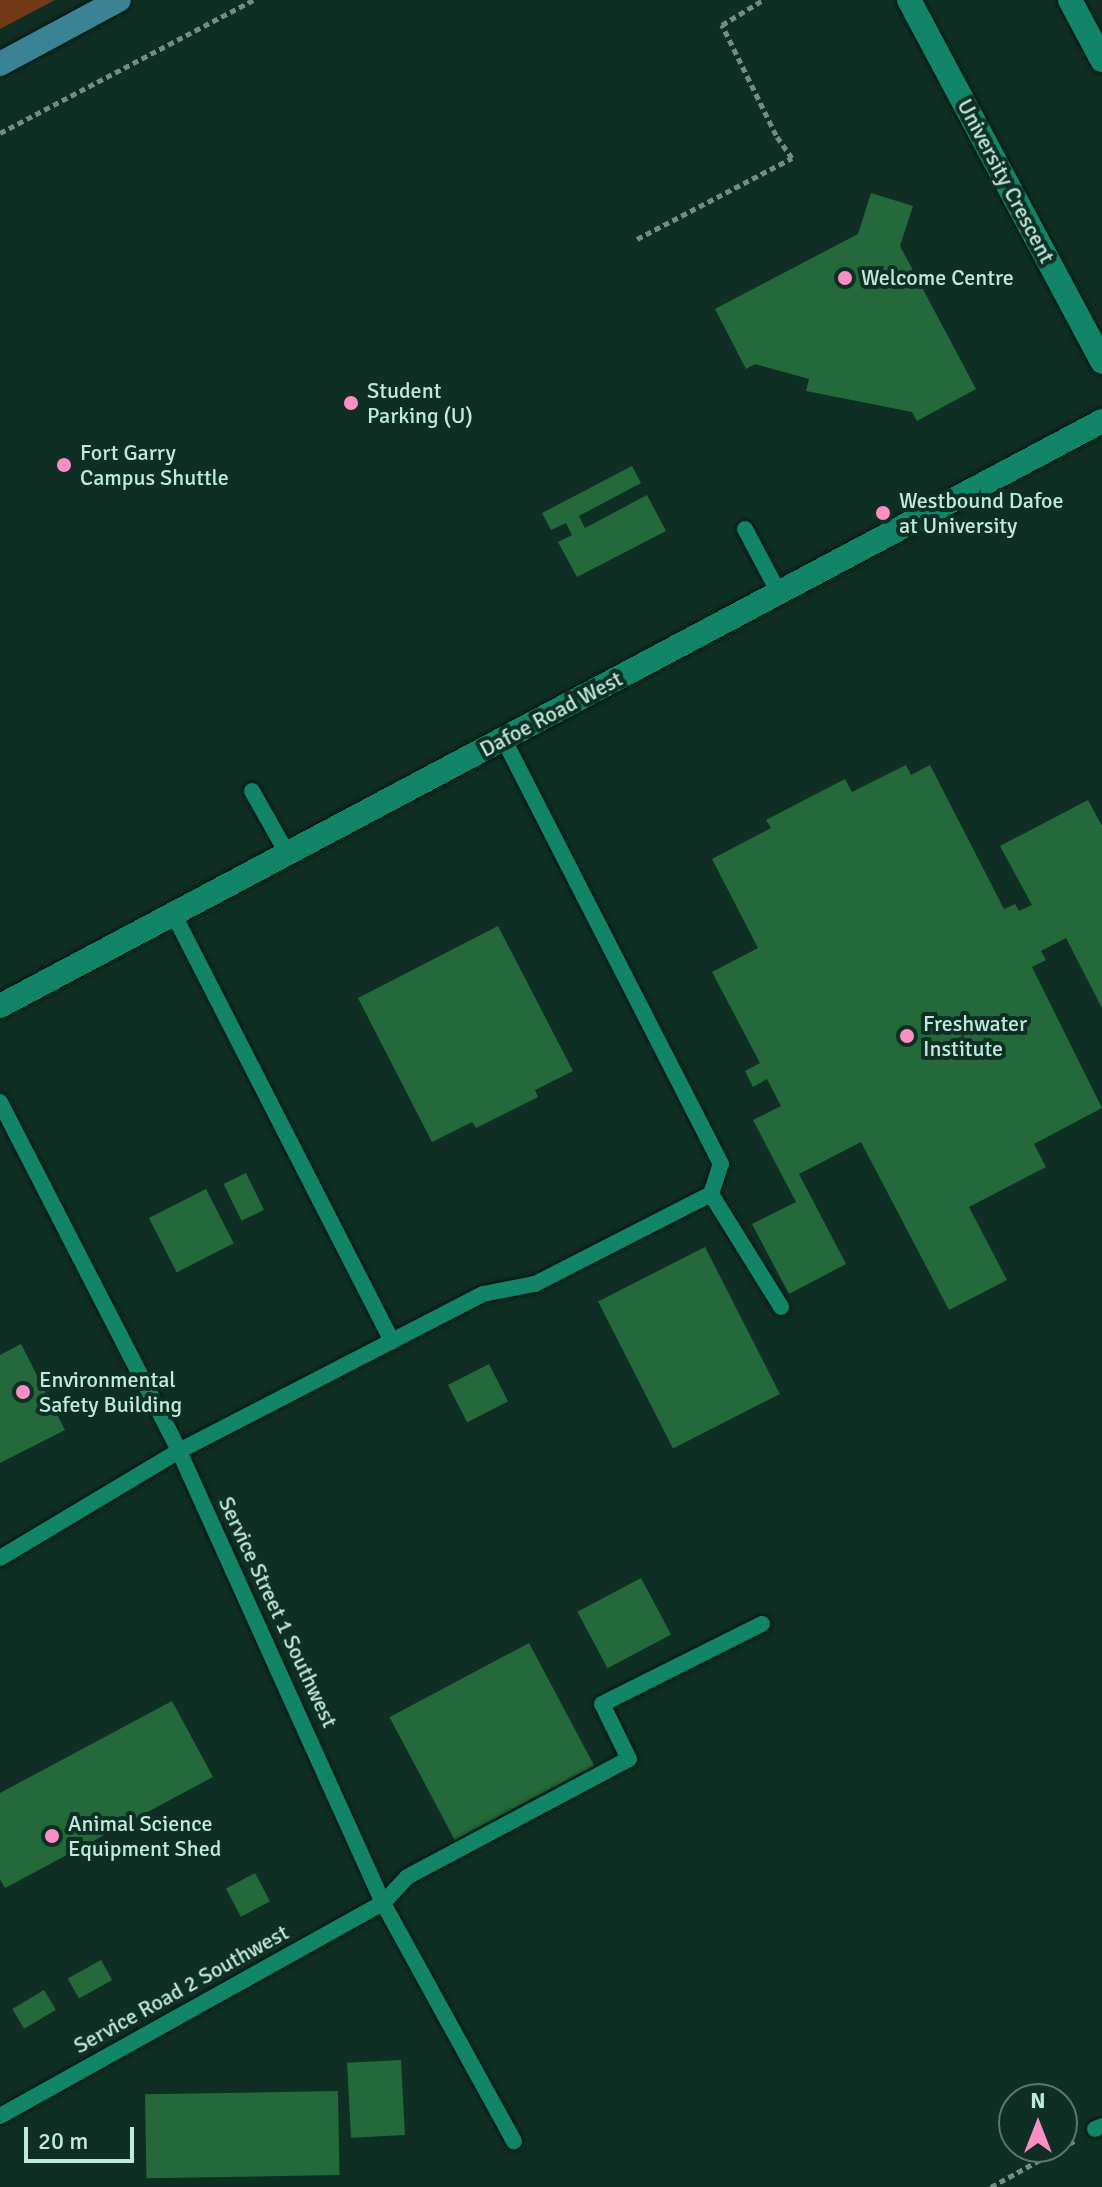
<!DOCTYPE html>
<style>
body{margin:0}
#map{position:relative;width:1102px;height:2187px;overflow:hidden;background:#0f2f25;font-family:Signika,sans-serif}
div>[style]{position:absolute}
.green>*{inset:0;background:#723a16}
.building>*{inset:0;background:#246939;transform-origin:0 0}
.path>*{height:5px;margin-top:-2.5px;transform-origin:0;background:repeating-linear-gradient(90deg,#6a9184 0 6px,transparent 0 10px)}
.roads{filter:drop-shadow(0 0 2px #00170e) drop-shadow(0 0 2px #00170e)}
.service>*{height:16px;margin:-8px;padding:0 8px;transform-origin:8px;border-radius:8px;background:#128468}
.tertiary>*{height:24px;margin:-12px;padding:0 12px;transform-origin:12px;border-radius:12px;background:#128468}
.secondary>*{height:24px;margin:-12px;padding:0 12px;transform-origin:12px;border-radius:12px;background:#3a8394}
.dots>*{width:22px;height:22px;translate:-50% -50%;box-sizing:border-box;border:4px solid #0f2f25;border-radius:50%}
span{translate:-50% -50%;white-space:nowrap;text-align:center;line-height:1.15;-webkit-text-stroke:8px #0f2f25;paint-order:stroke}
.street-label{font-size:22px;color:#bdeada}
.poi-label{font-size:22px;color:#bdeada}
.left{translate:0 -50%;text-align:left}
.north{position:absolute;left:998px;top:2083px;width:80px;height:80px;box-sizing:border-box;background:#0f2f25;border:2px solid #557a6d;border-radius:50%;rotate:0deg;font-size:22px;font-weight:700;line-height:32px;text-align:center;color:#bdeada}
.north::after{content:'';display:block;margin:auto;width:28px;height:36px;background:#fb8fc4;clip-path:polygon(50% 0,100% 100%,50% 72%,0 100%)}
.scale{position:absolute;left:24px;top:2127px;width:110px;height:36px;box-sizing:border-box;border:4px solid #bdeada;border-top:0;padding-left:10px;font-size:24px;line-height:28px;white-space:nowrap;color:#bdeada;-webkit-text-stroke:6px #0f2f25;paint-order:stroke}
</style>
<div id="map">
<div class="green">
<div style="clip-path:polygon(0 0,55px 0,0 29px)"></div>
</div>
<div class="building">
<div style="clip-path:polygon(871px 193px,913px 206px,900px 246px,976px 389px,917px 421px,912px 412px,806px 391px,809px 379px,755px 364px,746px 369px,715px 309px,858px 234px)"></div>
<div style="clip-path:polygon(632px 466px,641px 483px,579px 516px,585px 528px,647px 495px,666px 531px,577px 577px,558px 542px,572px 535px,566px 523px,551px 530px,542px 513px)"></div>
<div style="clip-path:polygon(906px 765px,911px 775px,930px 765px,1004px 909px,1015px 904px,1019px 911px,1032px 905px,1000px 846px,1088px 800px,1102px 826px,1102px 1008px,1066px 938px,1041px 951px,1046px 960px,1032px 967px,1102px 1108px,1034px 1144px,1046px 1167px,969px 1207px,1007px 1280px,949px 1310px,861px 1142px,799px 1174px,846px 1264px,789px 1294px,752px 1224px,796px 1202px,753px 1120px,781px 1106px,767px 1079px,753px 1087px,745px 1071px,760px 1063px,712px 972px,758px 948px,712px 859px,771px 828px,766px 820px,845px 779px,852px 792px)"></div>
<div style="clip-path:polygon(498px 926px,573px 1071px,535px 1090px,538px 1097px,476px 1128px,472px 1122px,432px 1142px,358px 998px)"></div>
<div style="left:246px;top:1173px;width:41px;height:25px;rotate:64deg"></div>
<div style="left:206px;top:1189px;width:61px;height:64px;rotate:63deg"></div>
<div style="left:705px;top:1247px;width:165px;height:120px;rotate:63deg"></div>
<div style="clip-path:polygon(21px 1344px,65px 1430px,0 1463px,0 1355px)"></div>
<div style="left:489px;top:1364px;width:42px;height:46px;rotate:63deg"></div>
<div style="left:641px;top:1578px;width:64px;height:72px;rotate:62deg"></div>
<div style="left:529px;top:1643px;width:139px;height:158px;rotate:62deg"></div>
<div style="clip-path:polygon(172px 1701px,213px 1777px,5px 1888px,0 1879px,0 1793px)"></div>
<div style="left:255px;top:1873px;width:32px;height:33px;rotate:62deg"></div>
<div style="left:101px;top:1960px;width:23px;height:38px;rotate:61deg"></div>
<div style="left:44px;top:1990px;width:23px;height:37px;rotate:59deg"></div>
<div style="left:401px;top:2060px;width:75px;height:54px;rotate:87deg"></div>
<div style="left:338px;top:2091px;width:84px;height:193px;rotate:89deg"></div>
</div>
<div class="path">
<div style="left:0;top:133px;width:286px;rotate:-27.7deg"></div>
<div style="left:637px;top:239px;width:175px;rotate:-27.6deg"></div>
<div style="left:792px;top:158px;width:28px;rotate:-125deg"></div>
<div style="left:776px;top:135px;width:123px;rotate:-116.1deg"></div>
<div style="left:722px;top:25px;width:48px;rotate:-31.4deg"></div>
<div style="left:991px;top:2187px;width:95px;rotate:-29deg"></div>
</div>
<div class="roads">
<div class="service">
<div style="left:745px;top:529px;width:72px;rotate:62deg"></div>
<div style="left:252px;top:791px;width:71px;rotate:60.6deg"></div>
<div style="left:174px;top:915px;width:479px;rotate:62.9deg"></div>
<div style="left:0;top:1102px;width:392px;rotate:62.8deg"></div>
<div style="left:179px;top:1451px;width:496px;rotate:65.7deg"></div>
<div style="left:383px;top:1903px;width:272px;rotate:61.2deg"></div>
<div style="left:711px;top:1194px;width:133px;rotate:58.2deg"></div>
<div style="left:0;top:1558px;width:209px;rotate:-30.9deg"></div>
<div style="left:179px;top:1451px;width:342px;rotate:-27.3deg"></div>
<div style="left:483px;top:1294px;width:53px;rotate:-10.9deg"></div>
<div style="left:535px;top:1284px;width:198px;rotate:-27.1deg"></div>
<div style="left:711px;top:1194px;width:32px;rotate:-72deg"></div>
<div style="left:721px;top:1164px;width:476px;rotate:-117.1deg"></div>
<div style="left:0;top:2116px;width:438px;rotate:-29.1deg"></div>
<div style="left:383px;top:1903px;width:35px;rotate:-47deg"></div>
<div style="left:407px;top:1877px;width:251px;rotate:-28deg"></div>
<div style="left:629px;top:1759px;width:61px;rotate:-116.1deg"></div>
<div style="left:602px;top:1704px;width:179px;rotate:-26.6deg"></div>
<div style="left:1095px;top:2129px;width:8px;rotate:-23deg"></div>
</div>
<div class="tertiary">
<div style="left:909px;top:0;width:410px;rotate:61.9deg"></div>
<div style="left:1070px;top:0;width:68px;rotate:61.9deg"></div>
<div style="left:0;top:1006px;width:1248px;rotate:-27.96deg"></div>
</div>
<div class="secondary">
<div style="left:0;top:64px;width:135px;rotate:-28.3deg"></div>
</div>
</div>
<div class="dots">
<div style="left:845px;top:278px;background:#fb8fc4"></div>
<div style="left:351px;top:403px;background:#fb8fc4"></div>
<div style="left:64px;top:465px;background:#fb8fc4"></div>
<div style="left:883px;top:513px;background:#fb8fc4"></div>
<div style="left:907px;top:1036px;background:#fb8fc4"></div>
<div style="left:23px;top:1392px;background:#fb8fc4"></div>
<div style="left:52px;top:1836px;background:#fb8fc4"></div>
</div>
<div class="street-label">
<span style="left:1006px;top:181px;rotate:62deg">University Crescent</span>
<span style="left:551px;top:714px;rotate:-28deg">Dafoe Road West</span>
<span style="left:278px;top:1612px;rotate:65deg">Service Street 1 Southwest</span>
<span style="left:181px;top:1989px;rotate:-29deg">Service Road 2 Southwest</span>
</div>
<div class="poi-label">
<span class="left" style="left:861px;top:278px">Welcome Centre</span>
<span class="left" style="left:367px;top:403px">Student<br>Parking (U)</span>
<span class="left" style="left:80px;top:465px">Fort Garry<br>Campus Shuttle</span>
<span class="left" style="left:899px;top:513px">Westbound Dafoe<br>at University</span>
<span class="left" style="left:923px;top:1036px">Freshwater<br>Institute</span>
<span class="left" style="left:39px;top:1392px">Environmental<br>Safety Building</span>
<span class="left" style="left:68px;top:1836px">Animal Science<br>Equipment Shed</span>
</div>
<div class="north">N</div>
<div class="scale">20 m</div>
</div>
